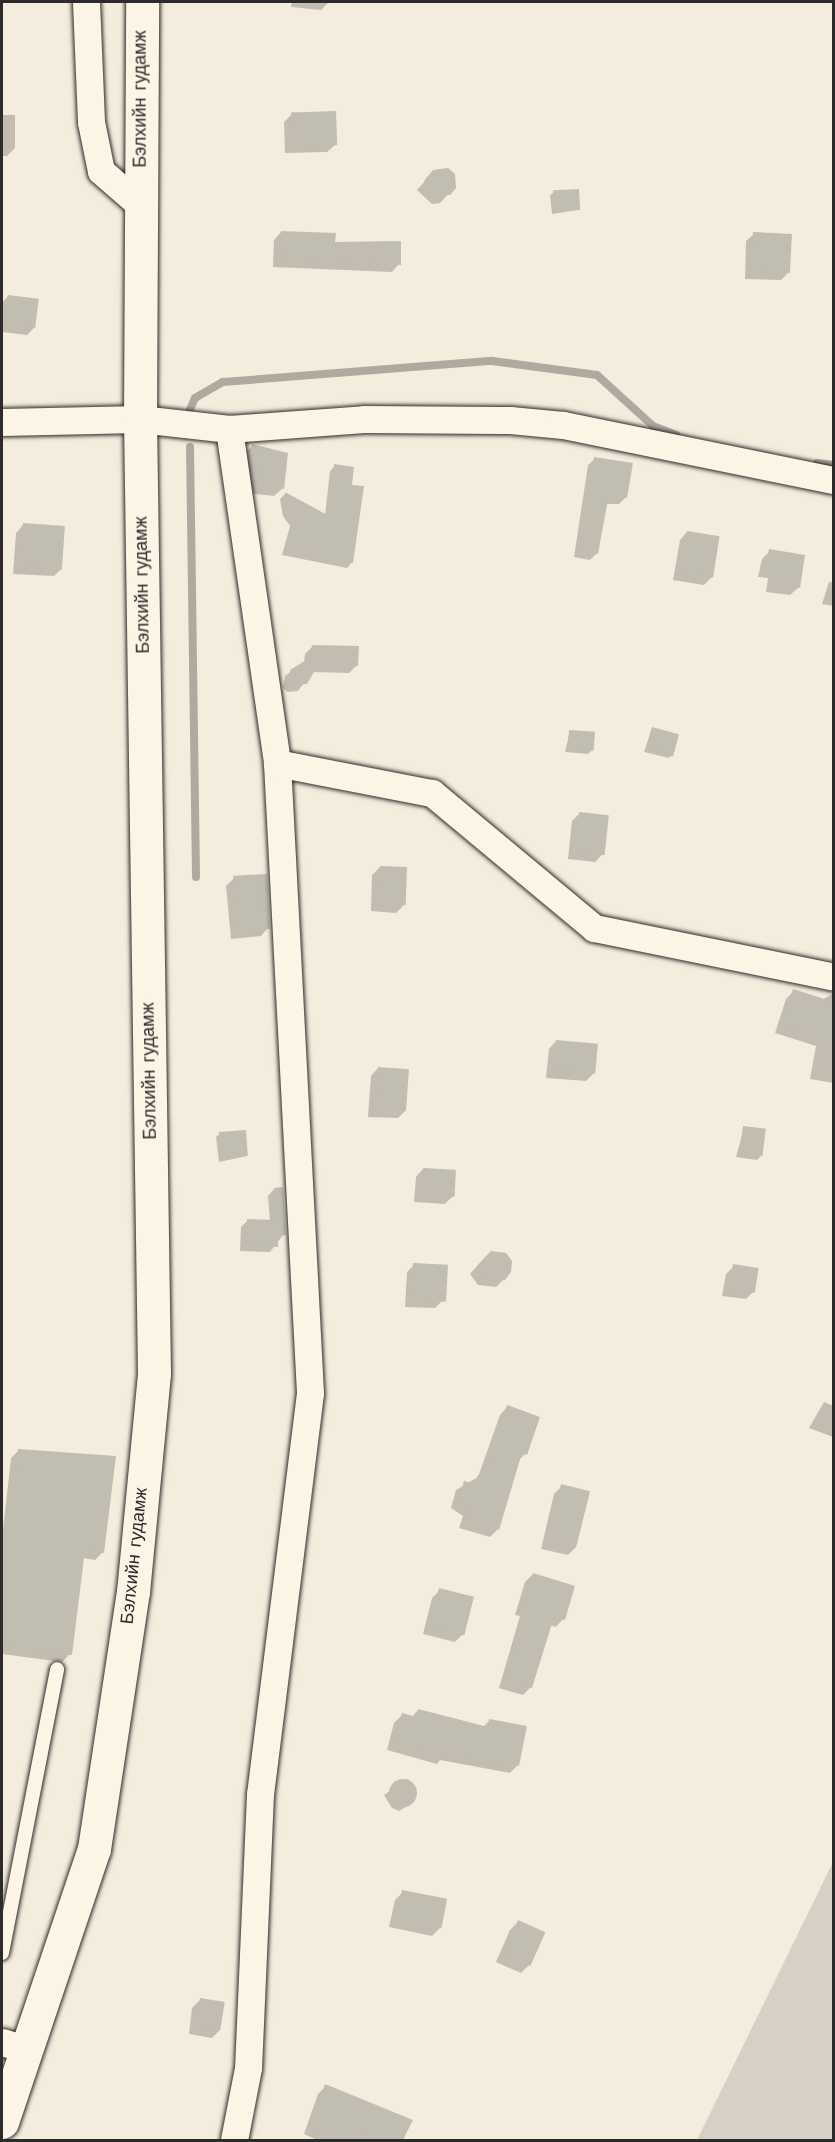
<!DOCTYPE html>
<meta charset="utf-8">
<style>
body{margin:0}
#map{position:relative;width:835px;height:2142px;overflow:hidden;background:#f4edde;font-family:"Architects Daughter",sans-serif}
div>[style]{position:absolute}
.green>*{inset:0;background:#d6d1c4}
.shadow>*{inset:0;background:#0003}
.stream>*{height:8px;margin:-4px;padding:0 4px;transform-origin:4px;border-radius:4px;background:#afaaa0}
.building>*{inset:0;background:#c2bdb1;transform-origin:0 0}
.round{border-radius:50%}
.roads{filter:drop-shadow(0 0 2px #2b2b2b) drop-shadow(0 0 2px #2b2b2b)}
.lane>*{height:14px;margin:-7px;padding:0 7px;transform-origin:7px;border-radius:7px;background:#fcf5e5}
.street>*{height:27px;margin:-13.5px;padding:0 13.5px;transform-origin:13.5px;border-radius:13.5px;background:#fcf5e5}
.secondary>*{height:33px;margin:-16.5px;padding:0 16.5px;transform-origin:16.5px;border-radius:16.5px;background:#fcf5e5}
span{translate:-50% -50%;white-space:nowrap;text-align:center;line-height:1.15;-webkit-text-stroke:6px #fcf5e5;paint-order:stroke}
.street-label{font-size:18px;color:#2b2b2b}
.frame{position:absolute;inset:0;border:3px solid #2b2b2b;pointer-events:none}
</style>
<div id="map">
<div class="green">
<div style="clip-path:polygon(833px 1862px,833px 2140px,697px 2140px)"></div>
</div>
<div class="shadow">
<div style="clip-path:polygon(292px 2px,329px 2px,321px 10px,291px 7px)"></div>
<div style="clip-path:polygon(292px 114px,335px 145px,327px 152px,285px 153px,284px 122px)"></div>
<div style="clip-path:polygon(2px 115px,15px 115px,15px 148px,7px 156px,2px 156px)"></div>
<div style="clip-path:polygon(426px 180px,454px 188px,440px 203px,432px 204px,417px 190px)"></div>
<div style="clip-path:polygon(554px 192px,578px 210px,552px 214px,550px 195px)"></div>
<div style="clip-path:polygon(281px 232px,399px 264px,392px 272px,273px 267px,274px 240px)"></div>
<div style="clip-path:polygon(754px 234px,789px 272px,781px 280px,745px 279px,746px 241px)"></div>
<div style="clip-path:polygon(8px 296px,35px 327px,27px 335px,2px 332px,2px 303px)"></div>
<div style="clip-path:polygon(252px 446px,282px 489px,274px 496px,246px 493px,245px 453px)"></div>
<div style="clip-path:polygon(595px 459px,626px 497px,619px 504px,605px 504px,597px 553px,590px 560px,574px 557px,588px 465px)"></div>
<div style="clip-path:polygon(335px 466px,352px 562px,347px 568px,282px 555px,290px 526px,283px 516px,280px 499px,285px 494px,325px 515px,330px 471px)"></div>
<div style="clip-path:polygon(23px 525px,61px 569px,54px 576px,13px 574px,16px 533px)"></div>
<div style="clip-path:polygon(687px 532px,712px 577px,704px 585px,673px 580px,680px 540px)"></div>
<div style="clip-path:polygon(770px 551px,798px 588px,790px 595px,766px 592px,768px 578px,758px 577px,762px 559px)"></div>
<div style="clip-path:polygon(829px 582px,834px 583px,834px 606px,822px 604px)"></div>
<div style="clip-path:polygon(313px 646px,357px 665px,349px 673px,312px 672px,298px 691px,288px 692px,283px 688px,285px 676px,304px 662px,305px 654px)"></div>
<div style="clip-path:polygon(652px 728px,672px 755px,669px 758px,644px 752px)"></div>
<div style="clip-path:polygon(570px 731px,592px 750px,588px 754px,565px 752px)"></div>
<div style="clip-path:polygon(580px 813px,603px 854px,595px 862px,568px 859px,572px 821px)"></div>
<div style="clip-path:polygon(380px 867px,404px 905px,396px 913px,371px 911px,372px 875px)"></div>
<div style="clip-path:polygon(234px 878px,268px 928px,261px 936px,231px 939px,226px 886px)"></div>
<div style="clip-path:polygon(794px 991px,822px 1000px,834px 993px,834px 1083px,810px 1079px,816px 1046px,775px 1033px,786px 999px)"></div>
<div style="clip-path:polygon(556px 1041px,594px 1073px,586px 1081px,546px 1078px,549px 1049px)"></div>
<div style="clip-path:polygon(378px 1068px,405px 1111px,398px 1118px,368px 1117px,371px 1076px)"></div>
<div style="clip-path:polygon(744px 1128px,760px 1157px,757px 1160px,736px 1157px)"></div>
<div style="clip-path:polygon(220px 1134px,247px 1156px,219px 1162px,216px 1137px)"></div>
<div style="clip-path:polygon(423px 1169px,453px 1196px,445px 1204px,414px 1202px,416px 1177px)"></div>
<div style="clip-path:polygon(274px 1189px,284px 1234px,270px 1252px,240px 1251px,241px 1227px,247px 1221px,270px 1222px,268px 1196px)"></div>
<div style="clip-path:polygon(501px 1252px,504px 1279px,496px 1287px,478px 1285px,470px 1274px,487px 1255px)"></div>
<div style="clip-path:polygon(414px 1265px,442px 1301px,435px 1308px,405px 1307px,407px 1272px)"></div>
<div style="clip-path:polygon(734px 1266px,753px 1292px,746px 1299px,722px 1296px,726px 1274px)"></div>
<div style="clip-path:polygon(824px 1402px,834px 1406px,833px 1437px,809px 1428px)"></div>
<div style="clip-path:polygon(507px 1407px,525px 1454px,518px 1461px,498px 1529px,490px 1537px,459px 1528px,463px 1516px,451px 1508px,456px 1490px,478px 1477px,500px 1415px)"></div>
<div style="clip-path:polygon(19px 1450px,103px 1552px,95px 1560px,83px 1558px,70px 1654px,62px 1662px,2px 1654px,2px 1539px,11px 1458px)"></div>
<div style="clip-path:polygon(562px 1486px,576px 1547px,568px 1555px,541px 1549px,554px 1494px)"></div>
<div style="clip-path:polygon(533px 1574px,563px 1619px,556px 1627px,550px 1625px,531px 1687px,523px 1695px,499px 1688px,520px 1616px,515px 1615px,525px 1582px)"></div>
<div style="clip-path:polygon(440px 1590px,463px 1634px,455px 1642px,423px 1634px,432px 1598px)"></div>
<div style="clip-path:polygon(418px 1710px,483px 1727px,489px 1721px,518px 1765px,510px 1773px,440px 1760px,437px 1764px,387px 1750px,394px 1723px,402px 1715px,411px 1718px)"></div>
<div style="clip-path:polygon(408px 1779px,416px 1792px,411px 1804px,399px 1811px,392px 1808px,384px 1795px)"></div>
<div style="clip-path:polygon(403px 1892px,440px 1928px,432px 1936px,389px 1927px,395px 1900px)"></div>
<div style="clip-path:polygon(518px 1922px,529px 1965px,521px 1973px,496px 1962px,510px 1930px)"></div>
<div style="clip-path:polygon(200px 2000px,220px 2030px,212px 2038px,189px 2034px,192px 2008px)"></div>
<div style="clip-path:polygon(326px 2086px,411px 2121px,402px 2140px,317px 2140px,304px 2134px,318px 2094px)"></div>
</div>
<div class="stream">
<div style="left:189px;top:412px;width:15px;rotate:-67deg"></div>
<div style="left:195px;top:398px;width:32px;rotate:-30deg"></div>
<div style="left:223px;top:382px;width:270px;rotate:-4.5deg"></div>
<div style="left:492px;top:361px;width:106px;rotate:7.6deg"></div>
<div style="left:597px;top:375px;width:76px;rotate:42.3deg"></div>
<div style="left:653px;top:426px;width:25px;rotate:21deg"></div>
<div style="left:190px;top:447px;width:430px;rotate:89.2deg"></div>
<div style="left:817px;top:463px;width:17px;rotate:7deg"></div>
</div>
<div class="building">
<div style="left:336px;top:111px;width:34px;height:45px;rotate:88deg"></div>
<div style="clip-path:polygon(448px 168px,455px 174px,456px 188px,450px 195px,435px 195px,424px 181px,433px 170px)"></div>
<div style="left:579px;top:189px;width:21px;height:26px;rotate:87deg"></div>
<div style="clip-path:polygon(281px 231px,336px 233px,335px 242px,401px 241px,401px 265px,280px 260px)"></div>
<div style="left:753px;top:232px;width:39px;height:39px;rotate:3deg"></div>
<div style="left:8px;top:295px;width:31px;height:29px;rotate:7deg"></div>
<div style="clip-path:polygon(252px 444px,288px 453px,284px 489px,253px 485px)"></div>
<div style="clip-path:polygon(594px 457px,633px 463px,627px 498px,608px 499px,598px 554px,580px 551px)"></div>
<div style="clip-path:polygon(334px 464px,354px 467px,352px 485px,364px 486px,353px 563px,286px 550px,294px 520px,288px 510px,285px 492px,329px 516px)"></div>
<div style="left:23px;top:523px;width:42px;height:44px;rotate:4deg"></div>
<div style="left:687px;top:531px;width:33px;height:42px;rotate:9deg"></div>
<div style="clip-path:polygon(769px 549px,805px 555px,800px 588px,773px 584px,775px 571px,765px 569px)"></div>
<div style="clip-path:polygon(312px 645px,359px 646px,358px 666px,318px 665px,307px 684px,296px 685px,291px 680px,290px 670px,311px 657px)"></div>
<div style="left:652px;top:727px;width:28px;height:23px;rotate:15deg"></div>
<div style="left:569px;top:730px;width:26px;height:19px;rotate:4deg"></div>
<div style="left:579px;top:812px;width:30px;height:40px;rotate:6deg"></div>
<div style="left:380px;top:866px;width:27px;height:38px;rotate:2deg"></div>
<div style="left:267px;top:874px;width:55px;height:34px;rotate:87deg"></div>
<div style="clip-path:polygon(793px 989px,834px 1002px,834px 1042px,781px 1026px)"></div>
<div style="left:556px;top:1040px;width:42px;height:30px;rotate:5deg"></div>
<div style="left:378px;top:1067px;width:31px;height:42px;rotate:4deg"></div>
<div style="left:743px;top:1126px;width:23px;height:28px;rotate:7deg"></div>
<div style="left:246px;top:1130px;width:26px;height:27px;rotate:86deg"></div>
<div style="left:423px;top:1168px;width:33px;height:27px;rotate:3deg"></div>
<div style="clip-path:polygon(283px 1187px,286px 1235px,278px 1235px,278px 1247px,246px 1245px,247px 1219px,276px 1220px,274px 1188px)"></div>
<div style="clip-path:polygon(491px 1251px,506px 1253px,512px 1261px,511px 1272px,505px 1280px,490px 1281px,477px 1266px)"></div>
<div style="left:413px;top:1263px;width:35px;height:37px;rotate:3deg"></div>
<div style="left:733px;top:1264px;width:26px;height:25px;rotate:9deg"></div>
<div style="clip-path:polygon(507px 1405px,540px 1417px,527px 1455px,522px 1453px,499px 1530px,466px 1521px,470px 1508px,458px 1500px,464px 1481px,475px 1484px,478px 1475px,483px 1476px)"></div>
<div style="clip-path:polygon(18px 1449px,116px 1456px,104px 1553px,85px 1550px,72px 1655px,2px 1646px,2px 1601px)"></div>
<div style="left:561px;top:1484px;width:30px;height:58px;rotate:14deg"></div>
<div style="clip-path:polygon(533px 1573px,575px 1586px,565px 1620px,554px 1617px,532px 1688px,505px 1680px,527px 1609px,522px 1607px)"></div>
<div style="left:439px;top:1588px;width:36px;height:40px;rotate:14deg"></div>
<div style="clip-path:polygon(418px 1709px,488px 1727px,489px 1719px,527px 1726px,519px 1766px,447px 1752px,446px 1757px,394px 1743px,402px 1713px,416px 1717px)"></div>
<div class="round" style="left:389px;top:1779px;width:28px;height:28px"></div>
<div style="left:402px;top:1890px;width:46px;height:30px;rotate:11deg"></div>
<div style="left:518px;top:1920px;width:30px;height:37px;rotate:24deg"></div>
<div style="left:200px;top:1998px;width:25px;height:29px;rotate:9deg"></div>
<div style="clip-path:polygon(325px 2084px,413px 2120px,403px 2140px,380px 2140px,354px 2129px,350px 2140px,321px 2140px,324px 2132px,311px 2127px)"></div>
</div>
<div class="roads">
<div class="lane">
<div style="left:2px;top:1953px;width:289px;rotate:-79deg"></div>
</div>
<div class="street">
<div style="left:86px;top:2px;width:120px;rotate:87.6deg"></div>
<div style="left:91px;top:122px;width:50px;rotate:78.5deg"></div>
<div style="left:101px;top:171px;width:52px;rotate:41.1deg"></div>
<div style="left:2px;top:422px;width:138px;rotate:-1.2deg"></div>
<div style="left:140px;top:419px;width:90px;rotate:6.4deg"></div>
<div style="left:229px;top:429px;width:135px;rotate:-4.2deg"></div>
<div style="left:364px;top:419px;width:146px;rotate:0.4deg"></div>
<div style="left:510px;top:420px;width:53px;rotate:5.4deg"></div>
<div style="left:563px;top:425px;width:277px;rotate:11.5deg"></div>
<div style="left:229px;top:429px;width:337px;rotate:81.8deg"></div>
<div style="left:277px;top:763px;width:631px;rotate:87deg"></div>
<div style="left:310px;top:1393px;width:404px;rotate:97.1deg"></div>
<div style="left:260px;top:1794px;width:274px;rotate:92.5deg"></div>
<div style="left:248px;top:2068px;width:73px;rotate:101deg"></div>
<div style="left:277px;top:763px;width:158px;rotate:11deg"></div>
<div style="left:432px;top:793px;width:211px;rotate:39.8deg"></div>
<div style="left:594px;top:928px;width:245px;rotate:11.5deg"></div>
<div style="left:2px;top:2042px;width:27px;rotate:17deg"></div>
</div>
<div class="secondary">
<div style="left:2px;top:2122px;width:288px;rotate:-71.4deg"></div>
<div style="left:94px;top:1849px;width:260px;rotate:-81.4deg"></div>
<div style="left:133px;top:1592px;width:220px;rotate:-84.5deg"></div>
<div style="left:154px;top:1373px;width:954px;rotate:-90.84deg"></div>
<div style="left:140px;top:419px;width:417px;rotate:-89.7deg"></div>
</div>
</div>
<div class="street-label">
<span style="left:141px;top:99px;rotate:-90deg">Бэлхийн гудамж</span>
<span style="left:143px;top:585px;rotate:-91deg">Бэлхийн гудамж</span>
<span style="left:150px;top:1071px;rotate:-91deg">Бэлхийн гудамж</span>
<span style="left:135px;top:1556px;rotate:-84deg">Бэлхийн гудамж</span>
</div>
<div class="frame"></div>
</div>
